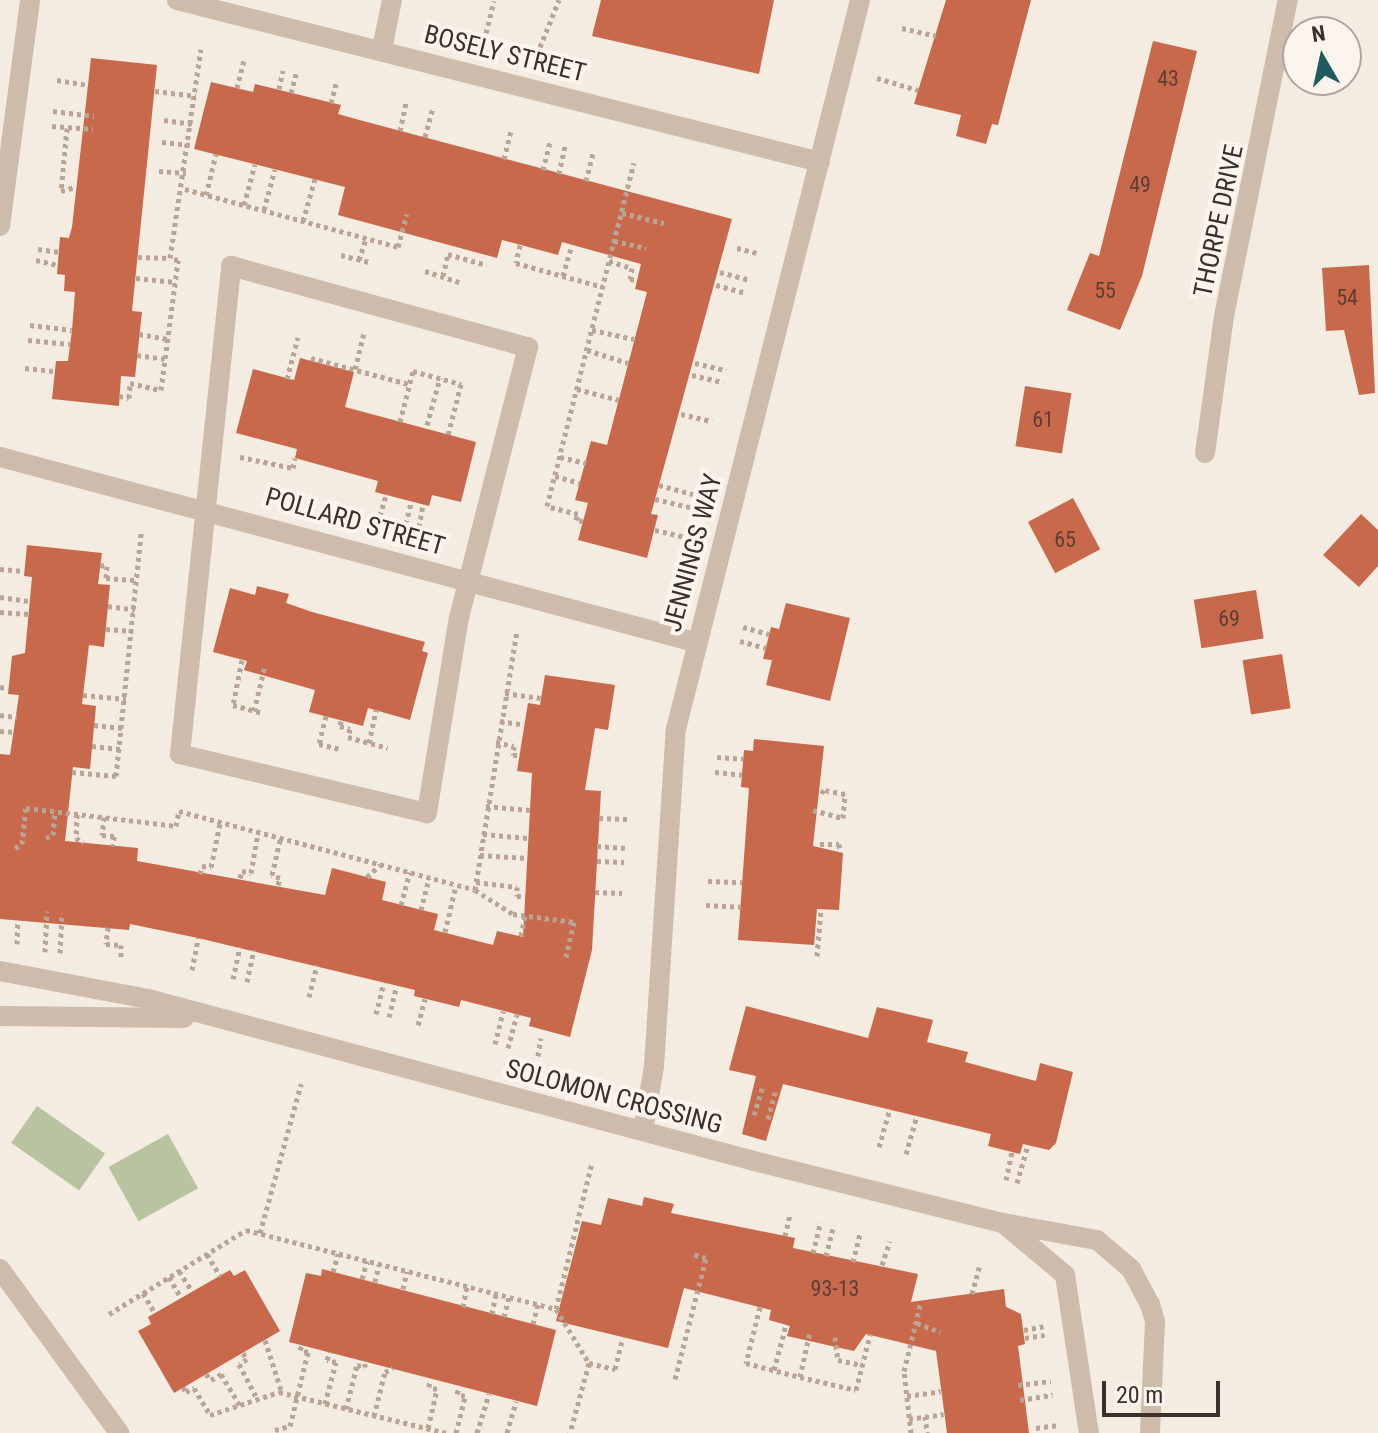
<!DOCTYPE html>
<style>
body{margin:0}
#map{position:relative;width:1378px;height:1433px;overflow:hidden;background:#f4ebe1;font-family:"Roboto Condensed",sans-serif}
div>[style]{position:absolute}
.green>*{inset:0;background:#b8c4a0;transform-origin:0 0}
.building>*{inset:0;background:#c8694b;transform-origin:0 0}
.path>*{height:5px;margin-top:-2.5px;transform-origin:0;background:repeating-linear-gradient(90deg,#b9a596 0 4px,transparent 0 8px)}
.lane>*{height:20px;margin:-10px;padding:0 10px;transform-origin:10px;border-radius:10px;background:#cdbbac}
.street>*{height:20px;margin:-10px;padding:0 10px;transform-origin:10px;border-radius:10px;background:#cdbbac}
span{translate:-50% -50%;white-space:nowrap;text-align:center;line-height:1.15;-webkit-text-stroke:8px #fbf5ee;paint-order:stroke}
.number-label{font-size:22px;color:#5e3e33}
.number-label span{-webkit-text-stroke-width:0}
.street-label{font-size:26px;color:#3b302b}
.north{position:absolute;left:1282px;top:16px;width:80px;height:80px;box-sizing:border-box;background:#fbf5ee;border:2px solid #aea6a0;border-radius:50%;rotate:351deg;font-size:22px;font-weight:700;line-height:32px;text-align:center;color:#3b302b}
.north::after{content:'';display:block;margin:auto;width:28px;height:36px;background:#1f5a5e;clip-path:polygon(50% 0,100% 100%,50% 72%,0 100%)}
.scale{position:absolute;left:1102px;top:1381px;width:118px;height:36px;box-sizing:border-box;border:4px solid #3b302b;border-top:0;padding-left:10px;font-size:24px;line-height:28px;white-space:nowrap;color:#3b302b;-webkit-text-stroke:6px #fbf5ee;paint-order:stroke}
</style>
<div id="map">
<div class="green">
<div style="left:37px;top:1106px;width:83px;height:45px;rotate:35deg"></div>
<div style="left:168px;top:1134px;width:62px;height:68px;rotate:61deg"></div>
</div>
<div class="building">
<div style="clip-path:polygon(601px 0,774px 0,759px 74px,592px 36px)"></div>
<div style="clip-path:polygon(946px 0,1031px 0,998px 125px,992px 124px,986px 144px,956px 136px,961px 115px,914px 104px)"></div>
<div style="clip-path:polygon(1153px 41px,1197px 51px,1142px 276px,1120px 330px,1067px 310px,1090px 253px,1099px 256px)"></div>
<div style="clip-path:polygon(91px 58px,157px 65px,132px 311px,142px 312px,135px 377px,121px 376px,119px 406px,52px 399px,56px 361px,68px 361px,72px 330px,75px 292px,64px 291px,65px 275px,57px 274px,60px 237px,69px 238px,72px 227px)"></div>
<div style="clip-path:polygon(211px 82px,253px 92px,255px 84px,341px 105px,338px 114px,352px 118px,732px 219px,651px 514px,658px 515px,647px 558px,578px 540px,588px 503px,575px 500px,591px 441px,607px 445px,647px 292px,635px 289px,641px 264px,562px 242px,558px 255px,502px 240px,497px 258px,338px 215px,345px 187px,194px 149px)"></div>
<div style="clip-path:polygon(1369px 265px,1375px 393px,1359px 395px,1344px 330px,1326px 331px,1322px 268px)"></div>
<div style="clip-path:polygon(300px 358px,354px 372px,345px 407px,476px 442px,461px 502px,432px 495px,429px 506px,375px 492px,378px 481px,295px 458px,297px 449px,236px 433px,253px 369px,294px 380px)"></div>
<div style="left:1025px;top:386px;width:47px;height:61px;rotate:9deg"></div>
<div style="left:1073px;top:498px;width:58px;height:51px;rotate:62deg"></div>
<div style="clip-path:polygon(1361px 514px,1378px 530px,1378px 566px,1359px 587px,1323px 555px)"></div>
<div style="clip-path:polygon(27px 545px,102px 553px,98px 584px,110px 585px,104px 647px,89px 645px,82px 704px,96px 706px,90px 769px,73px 767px,65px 841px,138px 848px,137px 861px,325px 895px,332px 868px,386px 882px,382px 900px,438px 914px,434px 930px,493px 945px,497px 931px,523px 937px,532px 773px,517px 771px,528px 703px,540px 705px,545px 675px,615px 685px,608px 730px,595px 728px,585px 790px,601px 791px,592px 950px,570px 1037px,529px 1026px,531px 1018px,461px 1000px,459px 1007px,414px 996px,415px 990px,198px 938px,130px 924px,129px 930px,0 919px,0 754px,10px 755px,19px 695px,8px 694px,12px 656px,25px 653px,32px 577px,24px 576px)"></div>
<div style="clip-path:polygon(257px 586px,289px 594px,286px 603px,312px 612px,425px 642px,422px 651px,428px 653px,410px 720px,368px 708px,363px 726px,309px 712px,315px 690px,244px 670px,247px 661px,213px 652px,230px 588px,255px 595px)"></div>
<div style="left:1256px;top:590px;width:49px;height:63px;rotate:81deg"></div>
<div style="clip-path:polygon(786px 603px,850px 618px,830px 701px,766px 685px,772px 660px,763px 659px,771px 627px,779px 629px)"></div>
<div style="left:1282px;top:654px;width:55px;height:40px;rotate:81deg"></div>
<div style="clip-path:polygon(754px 739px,824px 746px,813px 846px,843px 853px,839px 910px,817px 909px,814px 945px,738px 940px,749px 788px,741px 787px,744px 750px,753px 751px)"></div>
<div style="clip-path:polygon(746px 1006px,868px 1038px,877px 1007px,933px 1020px,927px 1042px,968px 1052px,965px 1062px,1036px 1081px,1040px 1063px,1073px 1072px,1056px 1143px,1049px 1150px,1023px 1144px,1020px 1154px,988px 1146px,991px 1134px,783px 1084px,766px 1141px,742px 1134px,756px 1076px,729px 1070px)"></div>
<div style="clip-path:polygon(644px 1197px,674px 1204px,671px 1213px,795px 1238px,793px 1248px,918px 1274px,911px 1302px,1004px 1289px,1006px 1307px,1021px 1314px,1025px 1344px,1018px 1346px,1029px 1433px,947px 1433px,936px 1351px,866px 1334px,854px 1351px,787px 1336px,790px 1326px,769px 1320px,771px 1310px,684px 1288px,668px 1348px,556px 1321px,582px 1221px,601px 1225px,608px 1198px,642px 1206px)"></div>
<div style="clip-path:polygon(322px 1269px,556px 1330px,537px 1406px,289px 1342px,306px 1273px,321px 1276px)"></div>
<div style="clip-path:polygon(230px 1270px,234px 1276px,245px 1270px,280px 1331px,174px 1393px,138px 1331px,151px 1324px,148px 1317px)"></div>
</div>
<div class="path">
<div style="left:902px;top:28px;width:35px;rotate:13deg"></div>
<div style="left:486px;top:33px;width:33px;rotate:-76deg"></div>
<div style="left:540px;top:47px;width:51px;rotate:-68deg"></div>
<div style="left:877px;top:78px;width:43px;rotate:16.3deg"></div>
<div style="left:57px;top:80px;width:31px;rotate:9deg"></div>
<div style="left:237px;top:88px;width:29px;rotate:-76deg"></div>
<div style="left:279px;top:89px;width:19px;rotate:-78deg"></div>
<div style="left:155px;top:91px;width:41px;rotate:7deg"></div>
<div style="left:291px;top:93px;width:20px;rotate:-75deg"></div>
<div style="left:331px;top:103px;width:20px;rotate:-75deg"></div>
<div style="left:53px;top:111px;width:41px;rotate:7deg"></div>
<div style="left:164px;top:120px;width:29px;rotate:8deg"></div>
<div style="left:52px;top:126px;width:41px;rotate:4.2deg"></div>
<div style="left:67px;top:128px;width:63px;rotate:95.4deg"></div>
<div style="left:61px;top:191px;width:15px;rotate:-16deg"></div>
<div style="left:400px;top:131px;width:29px;rotate:-78deg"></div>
<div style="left:425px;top:137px;width:28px;rotate:-75deg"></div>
<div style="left:162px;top:142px;width:28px;rotate:6deg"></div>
<div style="left:504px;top:159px;width:29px;rotate:-76deg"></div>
<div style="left:543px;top:170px;width:30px;rotate:-76deg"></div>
<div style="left:159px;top:171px;width:27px;rotate:4deg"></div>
<div style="left:559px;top:174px;width:30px;rotate:-78deg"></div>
<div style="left:586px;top:181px;width:30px;rotate:-76deg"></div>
<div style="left:185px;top:189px;width:221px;rotate:15.2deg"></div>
<div style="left:398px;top:247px;width:34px;rotate:-75deg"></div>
<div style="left:206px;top:195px;width:42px;rotate:-76.3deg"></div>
<div style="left:244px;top:205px;width:42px;rotate:-75deg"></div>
<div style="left:264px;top:210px;width:42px;rotate:-75deg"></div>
<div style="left:622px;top:213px;width:43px;rotate:13.4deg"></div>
<div style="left:303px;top:221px;width:44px;rotate:-74.1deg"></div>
<div style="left:614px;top:241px;width:33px;rotate:12deg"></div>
<div style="left:520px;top:245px;width:18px;rotate:103deg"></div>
<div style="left:516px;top:263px;width:90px;rotate:15.4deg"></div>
<div style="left:737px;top:248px;width:21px;rotate:14deg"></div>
<div style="left:38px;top:249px;width:21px;rotate:8deg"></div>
<div style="left:341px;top:255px;width:30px;rotate:14deg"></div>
<div style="left:138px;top:257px;width:32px;rotate:2deg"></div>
<div style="left:36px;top:260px;width:23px;rotate:13deg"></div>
<div style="left:359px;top:260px;width:23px;rotate:-72deg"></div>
<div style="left:609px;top:261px;width:24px;rotate:17deg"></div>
<div style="left:632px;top:268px;width:11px;rotate:100deg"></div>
<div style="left:630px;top:279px;width:8px;rotate:7deg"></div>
<div style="left:425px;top:271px;width:36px;rotate:18deg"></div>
<div style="left:720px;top:272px;width:31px;rotate:15deg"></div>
<div style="left:443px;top:276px;width:23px;rotate:-77deg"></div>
<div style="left:448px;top:254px;width:40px;rotate:16deg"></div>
<div style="left:563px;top:276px;width:32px;rotate:-74deg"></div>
<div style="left:136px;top:278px;width:39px;rotate:6deg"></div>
<div style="left:716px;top:285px;width:31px;rotate:15deg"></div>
<div style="left:30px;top:325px;width:42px;rotate:6.8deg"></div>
<div style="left:592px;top:330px;width:43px;rotate:12.1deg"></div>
<div style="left:139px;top:334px;width:29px;rotate:10deg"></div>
<div style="left:28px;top:340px;width:42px;rotate:5.4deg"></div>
<div style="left:587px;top:350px;width:43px;rotate:17.6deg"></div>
<div style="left:137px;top:355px;width:28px;rotate:8deg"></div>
<div style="left:311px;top:358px;width:101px;rotate:14.9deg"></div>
<div style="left:695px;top:363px;width:32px;rotate:13deg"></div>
<div style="left:25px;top:368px;width:30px;rotate:6deg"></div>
<div style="left:355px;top:369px;width:38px;rotate:-76deg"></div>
<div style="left:692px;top:375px;width:32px;rotate:13deg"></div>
<div style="left:287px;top:379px;width:43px;rotate:-75.3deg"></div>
<div style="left:577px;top:389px;width:43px;rotate:14.7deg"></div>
<div style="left:119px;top:396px;width:10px;rotate:11deg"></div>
<div style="left:129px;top:398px;width:15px;rotate:-86deg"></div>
<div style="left:130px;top:383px;width:32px;rotate:13deg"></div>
<div style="left:161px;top:390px;width:131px;rotate:-82.5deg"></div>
<div style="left:178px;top:260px;width:8px;rotate:-166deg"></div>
<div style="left:170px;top:258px;width:211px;rotate:-81.6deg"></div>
<div style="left:681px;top:414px;width:32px;rotate:13deg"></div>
<div style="left:400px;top:422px;width:53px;rotate:-75.7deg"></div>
<div style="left:413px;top:371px;width:50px;rotate:15.2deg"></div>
<div style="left:461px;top:384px;width:53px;rotate:104.3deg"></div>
<div style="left:427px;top:425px;width:49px;rotate:-74.5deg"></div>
<div style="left:240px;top:457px;width:54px;rotate:11.7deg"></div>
<div style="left:293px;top:468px;width:10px;rotate:-79deg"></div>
<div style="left:560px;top:457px;width:27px;rotate:13deg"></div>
<div style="left:555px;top:476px;width:26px;rotate:16deg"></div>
<div style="left:659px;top:485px;width:35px;rotate:15deg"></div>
<div style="left:655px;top:499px;width:36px;rotate:13deg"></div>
<div style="left:380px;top:516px;width:22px;rotate:-74deg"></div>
<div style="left:583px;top:521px;width:7px;rotate:-172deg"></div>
<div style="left:576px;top:520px;width:6px;rotate:-72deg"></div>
<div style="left:578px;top:514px;width:32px;rotate:-166deg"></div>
<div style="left:547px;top:506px;width:354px;rotate:-75.8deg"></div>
<div style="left:406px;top:524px;width:23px;rotate:-77deg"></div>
<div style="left:419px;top:527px;width:22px;rotate:-80deg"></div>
<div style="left:655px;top:530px;width:28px;rotate:13deg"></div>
<div style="left:100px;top:565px;width:7px;rotate:8deg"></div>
<div style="left:107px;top:566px;width:12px;rotate:95deg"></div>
<div style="left:106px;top:578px;width:31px;rotate:4deg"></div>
<div style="left:0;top:569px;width:24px;rotate:5deg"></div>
<div style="left:0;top:597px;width:30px;rotate:8deg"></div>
<div style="left:108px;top:606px;width:27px;rotate:8deg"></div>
<div style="left:0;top:612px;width:29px;rotate:4deg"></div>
<div style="left:743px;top:627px;width:27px;rotate:15deg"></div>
<div style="left:106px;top:629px;width:27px;rotate:4deg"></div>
<div style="left:740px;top:641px;width:27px;rotate:15deg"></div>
<div style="left:242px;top:660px;width:46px;rotate:101.3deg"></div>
<div style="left:233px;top:705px;width:30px;rotate:15deg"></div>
<div style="left:0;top:687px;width:8px;rotate:7deg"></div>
<div style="left:505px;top:693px;width:36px;rotate:8deg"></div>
<div style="left:83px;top:695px;width:43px;rotate:5.3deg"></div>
<div style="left:254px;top:711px;width:46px;rotate:-76.3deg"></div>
<div style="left:0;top:715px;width:17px;rotate:7deg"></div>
<div style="left:326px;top:716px;width:29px;rotate:104deg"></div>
<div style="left:319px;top:744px;width:22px;rotate:13deg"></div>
<div style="left:341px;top:721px;width:5px;rotate:101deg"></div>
<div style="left:340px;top:726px;width:10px;rotate:17deg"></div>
<div style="left:350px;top:729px;width:8px;rotate:104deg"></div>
<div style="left:348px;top:737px;width:41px;rotate:15.4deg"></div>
<div style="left:500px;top:721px;width:24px;rotate:9deg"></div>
<div style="left:94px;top:725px;width:28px;rotate:6deg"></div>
<div style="left:0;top:731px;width:16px;rotate:4deg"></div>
<div style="left:496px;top:742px;width:18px;rotate:13deg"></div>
<div style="left:514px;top:746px;width:9px;rotate:96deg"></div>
<div style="left:513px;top:755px;width:7px"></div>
<div style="left:369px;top:743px;width:34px;rotate:-78deg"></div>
<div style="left:92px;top:746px;width:28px;rotate:6deg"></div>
<div style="left:717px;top:757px;width:26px;rotate:4deg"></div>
<div style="left:72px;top:772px;width:44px;rotate:5.2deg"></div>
<div style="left:116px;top:776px;width:244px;rotate:-84.1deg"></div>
<div style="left:715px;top:772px;width:27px;rotate:6deg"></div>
<div style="left:486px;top:806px;width:44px;rotate:5.2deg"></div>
<div style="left:813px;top:810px;width:31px;rotate:15deg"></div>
<div style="left:843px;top:818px;width:24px;rotate:-85deg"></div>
<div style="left:845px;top:794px;width:21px;rotate:-169deg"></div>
<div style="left:824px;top:790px;width:8px;rotate:130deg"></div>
<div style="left:77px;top:814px;width:24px;rotate:92deg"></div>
<div style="left:76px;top:838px;width:9px;rotate:32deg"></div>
<div style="left:104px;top:817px;width:18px;rotate:96deg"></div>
<div style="left:102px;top:835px;width:12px;rotate:5deg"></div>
<div style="left:114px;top:836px;width:10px;rotate:96deg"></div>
<div style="left:599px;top:818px;width:28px;rotate:2deg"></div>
<div style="left:483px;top:834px;width:45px;rotate:5.1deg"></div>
<div style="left:46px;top:838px;width:8px;rotate:-23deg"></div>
<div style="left:53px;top:835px;width:24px;rotate:-85deg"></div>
<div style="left:820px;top:844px;width:19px"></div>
<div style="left:839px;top:844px;width:8px;rotate:83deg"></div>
<div style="left:597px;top:846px;width:28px;rotate:4deg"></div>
<div style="left:15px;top:848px;width:8px;rotate:-30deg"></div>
<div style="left:22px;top:844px;width:36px;rotate:-84deg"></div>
<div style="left:26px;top:808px;width:151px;rotate:6.8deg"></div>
<div style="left:176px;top:826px;width:15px;rotate:-79deg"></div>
<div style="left:179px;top:811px;width:306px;rotate:14.9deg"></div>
<div style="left:475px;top:890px;width:261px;rotate:-80.8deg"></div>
<div style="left:480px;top:855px;width:47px;rotate:3.7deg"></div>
<div style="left:597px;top:861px;width:27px;rotate:2deg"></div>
<div style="left:200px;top:874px;width:8px;rotate:-76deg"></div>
<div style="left:202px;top:866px;width:9px;rotate:6deg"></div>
<div style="left:211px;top:867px;width:45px;rotate:-78.4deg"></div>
<div style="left:367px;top:877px;width:18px;rotate:-43deg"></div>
<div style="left:240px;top:878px;width:7px;rotate:-74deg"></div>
<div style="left:242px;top:871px;width:9px;rotate:13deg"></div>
<div style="left:251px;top:873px;width:41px;rotate:-80.1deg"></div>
<div style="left:708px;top:881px;width:34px;rotate:2deg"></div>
<div style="left:476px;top:882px;width:41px;rotate:7deg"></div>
<div style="left:517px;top:887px;width:9px;rotate:90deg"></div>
<div style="left:517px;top:896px;width:8px"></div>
<div style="left:278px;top:885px;width:7px;rotate:-74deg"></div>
<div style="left:280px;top:878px;width:9px;rotate:-159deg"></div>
<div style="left:272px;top:875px;width:37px;rotate:-77deg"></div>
<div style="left:475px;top:890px;width:45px;rotate:32.3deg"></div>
<div style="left:513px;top:914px;width:62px;rotate:7.5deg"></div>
<div style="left:574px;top:922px;width:39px;rotate:103deg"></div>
<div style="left:595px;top:892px;width:27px;rotate:2deg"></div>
<div style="left:401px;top:905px;width:34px;rotate:-75deg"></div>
<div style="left:706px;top:905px;width:34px;rotate:3deg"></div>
<div style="left:421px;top:910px;width:33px;rotate:-76deg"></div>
<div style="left:108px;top:927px;width:17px;rotate:97deg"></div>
<div style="left:106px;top:944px;width:15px;rotate:4deg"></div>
<div style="left:121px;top:945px;width:15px;rotate:90deg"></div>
<div style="left:445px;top:932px;width:48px;rotate:-76.8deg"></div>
<div style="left:521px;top:936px;width:20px;rotate:-79deg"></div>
<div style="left:17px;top:944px;width:23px;rotate:-88deg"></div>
<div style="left:45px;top:952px;width:41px;rotate:-87.2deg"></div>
<div style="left:60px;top:953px;width:40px;rotate:-87.1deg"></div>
<div style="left:817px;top:956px;width:47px;rotate:-85.1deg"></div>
<div style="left:192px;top:970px;width:33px;rotate:-79deg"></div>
<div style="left:233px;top:979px;width:33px;rotate:-78deg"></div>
<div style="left:247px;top:982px;width:33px;rotate:-78deg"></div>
<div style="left:309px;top:997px;width:33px;rotate:-76deg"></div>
<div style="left:376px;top:1014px;width:32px;rotate:-76deg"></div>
<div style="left:389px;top:1017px;width:32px;rotate:-76deg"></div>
<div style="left:418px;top:1025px;width:27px;rotate:-75deg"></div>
<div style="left:495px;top:1044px;width:34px;rotate:-76deg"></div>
<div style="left:508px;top:1048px;width:35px;rotate:-75deg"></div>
<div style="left:538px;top:1056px;width:18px;rotate:-81deg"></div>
<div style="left:754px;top:1115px;width:30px;rotate:-73deg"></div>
<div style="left:768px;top:1119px;width:31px;rotate:-75deg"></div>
<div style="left:879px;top:1147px;width:40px;rotate:-74deg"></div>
<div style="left:906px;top:1154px;width:40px;rotate:-74deg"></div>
<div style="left:1006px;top:1180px;width:29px;rotate:-78deg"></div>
<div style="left:1017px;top:1183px;width:40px;rotate:-74deg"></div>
<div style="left:260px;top:1233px;width:155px;rotate:-74.6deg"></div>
<div style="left:785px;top:1236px;width:23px;rotate:-77deg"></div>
<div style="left:813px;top:1253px;width:32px;rotate:-76deg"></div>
<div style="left:207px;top:1254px;width:26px;rotate:59deg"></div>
<div style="left:826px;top:1256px;width:32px;rotate:-76deg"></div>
<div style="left:853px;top:1262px;width:30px;rotate:-76deg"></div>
<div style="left:882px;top:1265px;width:25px;rotate:-72deg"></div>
<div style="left:179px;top:1271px;width:24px;rotate:57deg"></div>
<div style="left:333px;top:1272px;width:19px;rotate:-74deg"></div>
<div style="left:169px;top:1277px;width:24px;rotate:60deg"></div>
<div style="left:362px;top:1279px;width:19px;rotate:-74deg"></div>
<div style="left:375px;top:1282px;width:18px;rotate:-77deg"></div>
<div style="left:403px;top:1289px;width:18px;rotate:-77deg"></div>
<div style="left:143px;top:1293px;width:23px;rotate:59deg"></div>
<div style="left:972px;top:1294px;width:30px;rotate:-75deg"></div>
<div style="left:463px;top:1307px;width:21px;rotate:-79deg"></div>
<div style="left:760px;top:1307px;width:58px;rotate:104deg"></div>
<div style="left:746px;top:1363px;width:56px;rotate:14.5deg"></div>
<div style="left:800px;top:1377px;width:57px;rotate:13.1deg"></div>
<div style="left:856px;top:1390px;width:57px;rotate:-75.7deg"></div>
<div style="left:556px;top:1309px;width:151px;rotate:-76.2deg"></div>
<div style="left:109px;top:1314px;width:161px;rotate:-31.5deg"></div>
<div style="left:246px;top:1230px;width:320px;rotate:14.3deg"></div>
<div style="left:556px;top:1309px;width:63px;rotate:58.6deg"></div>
<div style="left:589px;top:1363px;width:73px;rotate:105.2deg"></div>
<div style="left:492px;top:1314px;width:20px;rotate:-79deg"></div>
<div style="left:504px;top:1317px;width:21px;rotate:-76deg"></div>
<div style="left:917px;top:1323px;width:25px;rotate:21deg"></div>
<div style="left:533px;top:1324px;width:21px;rotate:-76deg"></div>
<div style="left:1024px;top:1330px;width:20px;rotate:-11deg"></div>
<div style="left:835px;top:1337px;width:23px;rotate:83deg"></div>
<div style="left:838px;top:1360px;width:25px;rotate:12deg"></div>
<div style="left:1025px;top:1338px;width:20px;rotate:-9deg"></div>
<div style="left:265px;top:1340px;width:56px;rotate:72.2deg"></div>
<div style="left:243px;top:1353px;width:7px;rotate:56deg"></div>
<div style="left:247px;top:1359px;width:9px;rotate:148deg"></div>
<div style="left:239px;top:1364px;width:41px;rotate:62.2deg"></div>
<div style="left:589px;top:1363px;width:27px;rotate:13deg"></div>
<div style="left:615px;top:1369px;width:32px;rotate:-76deg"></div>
<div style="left:774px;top:1370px;width:47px;rotate:-75.1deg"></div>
<div style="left:206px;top:1374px;width:8px;rotate:50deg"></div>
<div style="left:211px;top:1380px;width:12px;rotate:-31deg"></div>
<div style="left:221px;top:1374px;width:37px;rotate:59deg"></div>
<div style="left:800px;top:1377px;width:47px;rotate:-77.7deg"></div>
<div style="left:675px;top:1379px;width:125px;rotate:-75.6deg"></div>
<div style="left:706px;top:1258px;width:14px;rotate:-163deg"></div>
<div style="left:1018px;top:1385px;width:33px;rotate:-7deg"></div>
<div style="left:183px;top:1387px;width:6px;rotate:59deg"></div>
<div style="left:186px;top:1392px;width:9px;rotate:-27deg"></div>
<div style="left:194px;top:1388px;width:31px;rotate:59deg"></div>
<div style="left:210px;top:1415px;width:73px;rotate:-18.4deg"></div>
<div style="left:279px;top:1392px;width:172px;rotate:13.8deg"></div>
<div style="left:907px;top:1396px;width:34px;rotate:-8deg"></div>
<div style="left:1020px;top:1400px;width:33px;rotate:-9deg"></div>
<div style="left:325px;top:1404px;width:43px;rotate:-75.3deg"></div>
<div style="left:336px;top:1362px;width:9px;rotate:-167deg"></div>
<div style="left:327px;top:1360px;width:9px;rotate:-69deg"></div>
<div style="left:346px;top:1409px;width:45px;rotate:-76deg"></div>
<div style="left:357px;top:1365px;width:8px;rotate:14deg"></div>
<div style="left:365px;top:1367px;width:6px;rotate:-90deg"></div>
<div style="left:374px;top:1416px;width:45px;rotate:-76deg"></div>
<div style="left:385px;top:1372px;width:9px;rotate:-27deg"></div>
<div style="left:925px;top:1416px;width:17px;rotate:83deg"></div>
<div style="left:909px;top:1419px;width:35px;rotate:-8deg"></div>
<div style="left:428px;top:1428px;width:40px;rotate:-77deg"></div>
<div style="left:437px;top:1389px;width:8px;rotate:-166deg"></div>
<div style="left:429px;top:1387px;width:7px;rotate:-82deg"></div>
<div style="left:1036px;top:1428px;width:22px;rotate:-8deg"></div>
<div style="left:275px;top:1430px;width:16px;rotate:-15deg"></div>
<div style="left:290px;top:1426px;width:76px;rotate:-76.3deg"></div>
<div style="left:308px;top:1352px;width:8px;rotate:-166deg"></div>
<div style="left:300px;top:1350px;width:5px;rotate:-68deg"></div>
<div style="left:456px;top:1433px;width:38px;rotate:-76deg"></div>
<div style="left:465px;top:1396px;width:8px;rotate:-166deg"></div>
<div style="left:457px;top:1394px;width:7px;rotate:-74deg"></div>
<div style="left:477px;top:1433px;width:41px;rotate:-72.9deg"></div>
<div style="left:507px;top:1433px;width:33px;rotate:-74deg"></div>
<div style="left:911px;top:1433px;width:62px;rotate:-96.4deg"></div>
<div style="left:904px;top:1371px;width:71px;rotate:-76.2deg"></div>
</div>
<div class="lane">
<div style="left:231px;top:266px;width:308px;rotate:15.3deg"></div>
<div style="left:528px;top:347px;width:279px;rotate:104.3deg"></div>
<div style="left:459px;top:617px;width:199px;rotate:99.3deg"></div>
<div style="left:427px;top:813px;width:254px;rotate:-166.6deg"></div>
<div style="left:180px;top:754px;width:491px;rotate:-84deg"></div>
</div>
<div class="street">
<div style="left:177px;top:0;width:663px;rotate:14.14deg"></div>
<div style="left:382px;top:49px;width:50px;rotate:-78.5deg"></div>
<div style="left:0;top:226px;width:228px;rotate:-82.4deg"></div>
<div style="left:1205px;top:453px;width:138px;rotate:-82.1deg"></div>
<div style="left:1224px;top:316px;width:322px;rotate:-78.6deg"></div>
<div style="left:0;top:457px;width:719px;rotate:14.91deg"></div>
<div style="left:0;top:971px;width:151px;rotate:10.7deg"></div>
<div style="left:148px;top:999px;width:627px;rotate:14.97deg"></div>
<div style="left:754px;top:1161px;width:257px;rotate:14deg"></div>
<div style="left:1003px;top:1223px;width:96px;rotate:10.3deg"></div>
<div style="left:1097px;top:1240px;width:45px;rotate:40.5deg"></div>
<div style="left:1131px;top:1269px;width:40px;rotate:62deg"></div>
<div style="left:1150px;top:1304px;width:19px;rotate:74deg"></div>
<div style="left:1155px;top:1322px;width:111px;rotate:92.6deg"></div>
<div style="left:0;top:1016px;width:184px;rotate:0.6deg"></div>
<div style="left:643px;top:1130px;width:65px;rotate:-80.2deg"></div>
<div style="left:654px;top:1066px;width:338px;rotate:-86.3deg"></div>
<div style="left:676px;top:729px;width:752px;rotate:-75.83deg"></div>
<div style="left:1003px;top:1223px;width:81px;rotate:40deg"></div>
<div style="left:1065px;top:1275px;width:160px;rotate:81.4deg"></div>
<div style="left:0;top:1269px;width:203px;rotate:54deg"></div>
</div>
<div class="number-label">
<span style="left:1168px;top:79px">43</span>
<span style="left:1140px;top:185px">49</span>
<span style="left:1105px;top:291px">55</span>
<span style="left:1347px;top:298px">54</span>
<span style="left:1043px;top:420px">61</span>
<span style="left:1065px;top:540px">65</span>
<span style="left:1229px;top:619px">69</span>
<span style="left:835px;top:1289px">93-13</span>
</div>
<div class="street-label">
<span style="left:505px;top:54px;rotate:14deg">BOSELY STREET</span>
<span style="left:1219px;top:221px;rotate:-78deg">THORPE DRIVE</span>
<span style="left:355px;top:522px;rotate:16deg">POLLARD STREET</span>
<span style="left:693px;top:553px;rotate:-75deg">JENNINGS WAY</span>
<span style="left:614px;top:1097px;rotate:15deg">SOLOMON CROSSING</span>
</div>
<div class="north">N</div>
<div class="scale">20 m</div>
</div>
